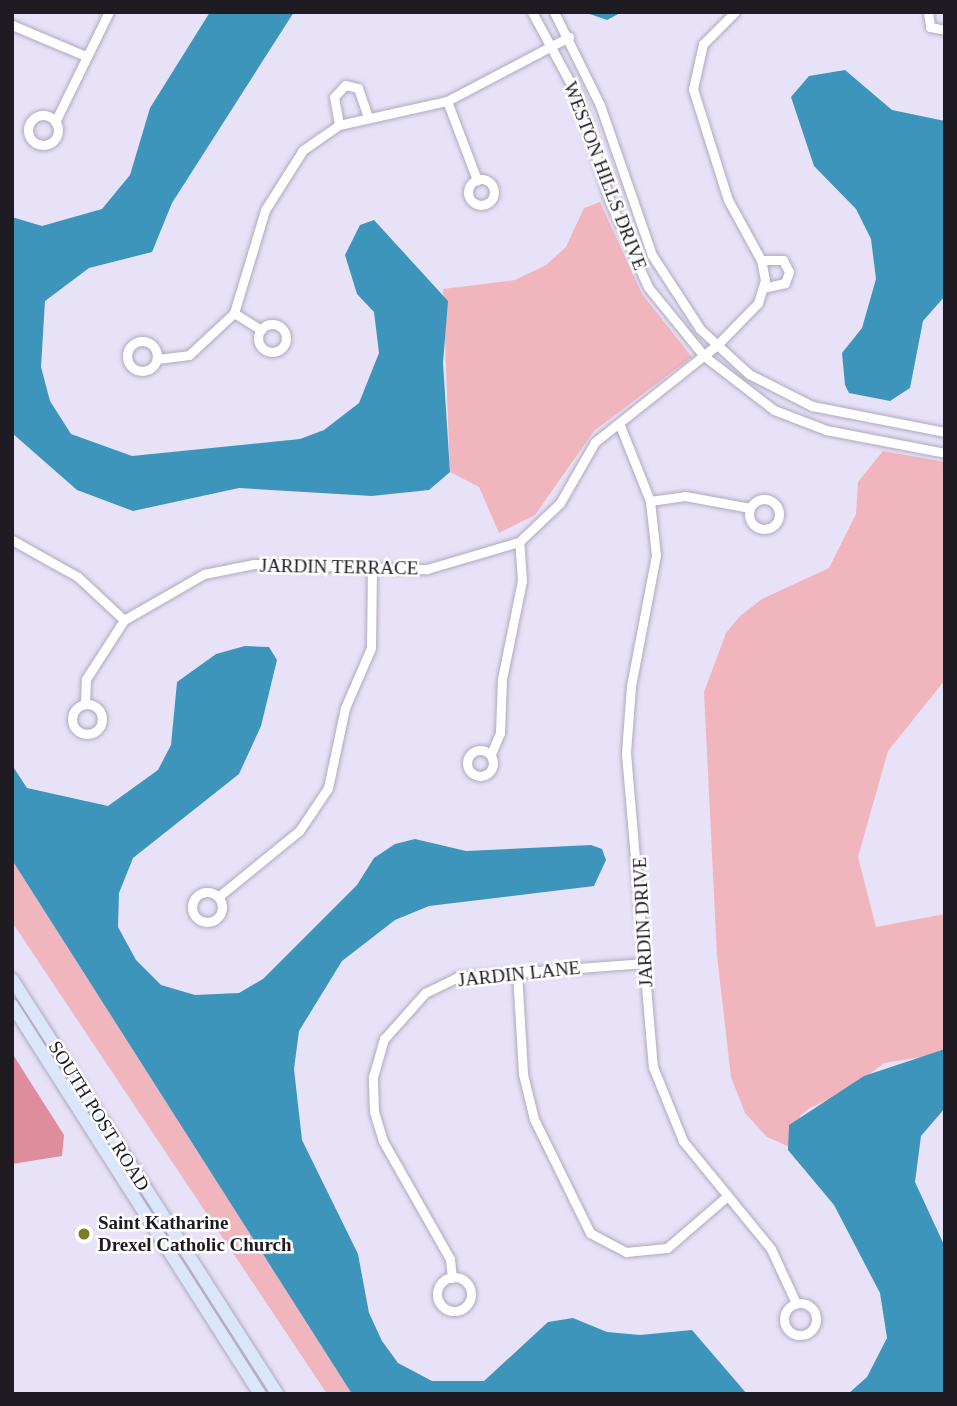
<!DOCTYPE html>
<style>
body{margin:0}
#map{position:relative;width:957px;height:1406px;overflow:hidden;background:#e8e2f8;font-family:"Times New Roman",serif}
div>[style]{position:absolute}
.green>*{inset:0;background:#f1b5be}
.forest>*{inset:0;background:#de8d9c}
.water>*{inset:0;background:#3e95bb}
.roads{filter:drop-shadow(0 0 2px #b0a9be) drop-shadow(0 0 2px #b0a9be)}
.street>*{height:9px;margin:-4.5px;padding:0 4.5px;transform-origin:4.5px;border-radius:4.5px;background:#fff}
.street>.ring{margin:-4.5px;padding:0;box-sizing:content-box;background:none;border:9px solid #fff;border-radius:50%}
.secondary>*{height:12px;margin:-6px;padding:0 6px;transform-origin:6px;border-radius:6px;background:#dce6fa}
.dots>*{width:19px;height:19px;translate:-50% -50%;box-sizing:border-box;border:4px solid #fff;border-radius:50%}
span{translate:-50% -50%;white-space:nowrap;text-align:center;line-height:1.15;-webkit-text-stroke:5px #fff;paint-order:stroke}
.street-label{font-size:19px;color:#1e1b23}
.poi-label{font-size:19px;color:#1e1b23;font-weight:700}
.left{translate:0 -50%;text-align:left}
.frame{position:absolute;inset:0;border:14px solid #1e1b23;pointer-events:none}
</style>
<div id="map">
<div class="green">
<div style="clip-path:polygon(600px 202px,642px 294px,692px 357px,594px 431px,535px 515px,499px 533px,479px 487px,450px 472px,443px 289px,515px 280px,546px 265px,566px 247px,584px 208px)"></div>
<div style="clip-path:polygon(883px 451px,945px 462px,945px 680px,888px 751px,858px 857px,876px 927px,945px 914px,945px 1053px,884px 1063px,849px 1090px,810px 1108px,800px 1116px,794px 1149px,767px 1137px,745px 1113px,731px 1077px,717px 956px,704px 692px,726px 633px,740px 616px,762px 599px,829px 568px,856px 514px,858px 482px)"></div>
<div style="clip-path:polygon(12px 860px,352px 1394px,327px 1394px,12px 922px)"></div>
</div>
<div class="forest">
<div style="clip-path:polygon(12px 1053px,64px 1135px,62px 1156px,12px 1164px)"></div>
</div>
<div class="water">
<div style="clip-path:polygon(210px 12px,294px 12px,172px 203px,152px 252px,89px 268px,45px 301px,41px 367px,50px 401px,71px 434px,132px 456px,300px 439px,324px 430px,359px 403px,379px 353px,374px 312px,357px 294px,345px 255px,360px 225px,374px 220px,448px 301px,443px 363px,450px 472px,429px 490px,372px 496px,239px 488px,133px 511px,77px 490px,12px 433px,12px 217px,42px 226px,102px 209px,130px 175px,150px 108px)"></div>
<div style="clip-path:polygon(584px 12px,622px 12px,607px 20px)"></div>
<div style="clip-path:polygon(845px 70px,892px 110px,945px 121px,945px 296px,923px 321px,910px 388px,890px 401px,849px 393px,845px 385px,842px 353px,862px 328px,876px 279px,871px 239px,856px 209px,814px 166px,791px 97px,809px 76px)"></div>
<div style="clip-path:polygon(245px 646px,269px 647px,277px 660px,261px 726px,239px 774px,133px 858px,119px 893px,118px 927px,136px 960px,161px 985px,195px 995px,239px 993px,263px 979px,357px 885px,374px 858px,395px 844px,415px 839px,466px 851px,591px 845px,602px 849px,606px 860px,594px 886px,429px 906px,395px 920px,342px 961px,299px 1031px,294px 1069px,302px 1140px,358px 1254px,369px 1313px,382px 1341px,398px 1363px,432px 1381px,484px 1381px,548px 1322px,573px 1318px,607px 1332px,640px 1335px,692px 1330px,747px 1394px,352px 1394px,12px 860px,12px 765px,27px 788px,108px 806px,158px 770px,171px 745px,177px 682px,216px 654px)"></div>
<div style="clip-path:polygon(945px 1049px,945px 1108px,921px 1136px,915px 1182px,945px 1247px,945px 1394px,848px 1394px,867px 1377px,887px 1338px,880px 1293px,834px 1205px,788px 1150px,789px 1125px,864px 1076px)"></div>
</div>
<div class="roads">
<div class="street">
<div style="left:532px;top:12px;width:97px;rotate:61.6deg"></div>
<div style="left:578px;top:97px;width:110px;rotate:73.1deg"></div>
<div style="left:610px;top:202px;width:93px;rotate:65.9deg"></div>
<div style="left:648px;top:287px;width:89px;rotate:50.9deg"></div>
<div style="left:704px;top:356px;width:88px;rotate:37.6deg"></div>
<div style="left:774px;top:410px;width:56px;rotate:21deg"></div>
<div style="left:826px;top:430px;width:121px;rotate:10.9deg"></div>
<div style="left:554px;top:12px;width:104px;rotate:63.7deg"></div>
<div style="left:600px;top:105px;width:159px;rotate:70.9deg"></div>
<div style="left:652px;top:255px;width:88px;rotate:57deg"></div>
<div style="left:700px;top:329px;width:67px;rotate:42.6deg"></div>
<div style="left:749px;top:374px;width:71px;rotate:26.9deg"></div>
<div style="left:812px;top:406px;width:136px;rotate:11.1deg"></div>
<div style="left:928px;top:12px;width:15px;rotate:82deg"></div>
<div style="left:930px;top:27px;width:15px;rotate:11deg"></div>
<div style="left:12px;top:25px;width:77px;rotate:22.9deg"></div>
<div style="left:447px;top:101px;width:85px;rotate:69.2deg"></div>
<div class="ring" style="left:28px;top:115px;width:21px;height:21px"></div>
<div style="left:55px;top:122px;width:123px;rotate:-63.9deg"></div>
<div style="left:339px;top:125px;width:28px;rotate:-100deg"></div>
<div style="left:334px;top:97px;width:16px;rotate:-47deg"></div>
<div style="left:345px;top:85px;width:13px;rotate:13deg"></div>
<div style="left:358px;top:88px;width:31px;rotate:71deg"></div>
<div class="ring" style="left:468px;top:179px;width:17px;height:17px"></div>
<div style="left:761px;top:260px;width:22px"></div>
<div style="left:783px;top:260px;width:13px;rotate:63deg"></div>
<div style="left:789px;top:272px;width:12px;rotate:110deg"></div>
<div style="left:785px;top:283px;width:22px;rotate:167deg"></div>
<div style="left:234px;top:313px;width:32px;rotate:32deg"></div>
<div class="ring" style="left:258px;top:324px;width:19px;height:19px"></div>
<div class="ring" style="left:127px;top:341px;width:21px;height:21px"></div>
<div style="left:157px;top:359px;width:32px;rotate:-7deg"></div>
<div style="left:189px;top:355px;width:62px;rotate:-43deg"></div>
<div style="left:234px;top:313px;width:108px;rotate:-73.2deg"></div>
<div style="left:265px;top:210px;width:71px;rotate:-57.7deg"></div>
<div style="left:303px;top:150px;width:44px;rotate:-34.8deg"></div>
<div style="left:339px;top:125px;width:111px;rotate:-12.5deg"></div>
<div style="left:447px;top:101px;width:138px;rotate:-27.7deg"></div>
<div style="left:619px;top:423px;width:84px;rotate:68.3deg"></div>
<div style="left:650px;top:501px;width:54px;rotate:83.7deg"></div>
<div style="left:656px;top:555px;width:133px;rotate:100.8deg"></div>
<div style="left:631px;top:686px;width:67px;rotate:94.3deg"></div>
<div style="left:626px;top:753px;width:315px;rotate:85.1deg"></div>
<div style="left:653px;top:1067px;width:80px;rotate:67.9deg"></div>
<div style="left:683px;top:1141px;width:139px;rotate:50.8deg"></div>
<div style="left:771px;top:1249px;width:60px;rotate:65.2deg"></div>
<div class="ring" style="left:749px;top:499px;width:21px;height:21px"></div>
<div style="left:650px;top:501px;width:35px;rotate:-8deg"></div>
<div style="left:685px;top:496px;width:66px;rotate:10.5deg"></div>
<div style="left:12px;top:540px;width:76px;rotate:29.3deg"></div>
<div style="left:78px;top:577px;width:63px;rotate:43.1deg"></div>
<div style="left:85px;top:704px;width:25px;rotate:-88deg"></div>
<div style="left:86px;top:679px;width:70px;rotate:-57.2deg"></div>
<div style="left:124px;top:620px;width:92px;rotate:-29.9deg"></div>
<div style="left:204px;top:574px;width:51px;rotate:-11.3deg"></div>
<div style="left:254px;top:564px;width:173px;rotate:1.7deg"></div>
<div style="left:427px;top:569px;width:96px;rotate:-16.4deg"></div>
<div style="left:519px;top:542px;width:57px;rotate:-43.6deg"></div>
<div style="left:560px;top:503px;width:70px;rotate:-60.2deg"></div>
<div style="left:595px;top:442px;width:156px;rotate:-38.5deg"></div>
<div style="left:717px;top:345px;width:59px;rotate:-45.7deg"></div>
<div style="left:758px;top:303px;width:24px;rotate:-73deg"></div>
<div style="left:765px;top:280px;width:20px;rotate:-101deg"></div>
<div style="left:761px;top:260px;width:68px;rotate:-118.8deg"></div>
<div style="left:728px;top:200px;width:116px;rotate:-107.5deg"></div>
<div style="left:693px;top:89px;width:46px;rotate:-77.5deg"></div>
<div style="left:703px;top:44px;width:45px;rotate:-45deg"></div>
<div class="ring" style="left:72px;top:704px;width:21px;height:21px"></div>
<div class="ring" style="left:467px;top:750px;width:17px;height:17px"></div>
<div style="left:491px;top:754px;width:23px;rotate:-67deg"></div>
<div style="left:500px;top:733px;width:54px;rotate:-87.9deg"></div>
<div style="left:502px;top:679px;width:100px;rotate:-78.5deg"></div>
<div style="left:522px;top:581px;width:39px;rotate:-94deg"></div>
<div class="ring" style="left:192px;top:892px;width:21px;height:21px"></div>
<div style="left:218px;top:897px;width:104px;rotate:-39.2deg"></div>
<div style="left:299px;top:831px;width:52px;rotate:-56deg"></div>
<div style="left:328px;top:788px;width:82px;rotate:-78deg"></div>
<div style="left:345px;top:708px;width:65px;rotate:-66.6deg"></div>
<div style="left:371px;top:648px;width:77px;rotate:-89.3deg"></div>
<div style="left:517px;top:972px;width:102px;rotate:86.6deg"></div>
<div style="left:523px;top:1074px;width:46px;rotate:76.3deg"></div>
<div style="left:534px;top:1119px;width:127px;rotate:63.8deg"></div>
<div style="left:590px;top:1233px;width:41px;rotate:27.8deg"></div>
<div style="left:626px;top:1252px;width:41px;rotate:-5.6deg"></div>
<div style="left:667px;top:1248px;width:78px;rotate:-40.8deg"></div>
<div class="ring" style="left:437px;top:1277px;width:25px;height:25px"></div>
<div style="left:452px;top:1278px;width:19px;rotate:-96deg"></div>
<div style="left:450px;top:1259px;width:136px;rotate:-119.6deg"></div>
<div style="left:383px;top:1141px;width:31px;rotate:-107deg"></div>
<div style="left:374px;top:1111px;width:34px;rotate:-92deg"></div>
<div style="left:373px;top:1077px;width:40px;rotate:-74deg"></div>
<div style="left:384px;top:1039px;width:62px;rotate:-48.3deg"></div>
<div style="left:425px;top:993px;width:37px;rotate:-26deg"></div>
<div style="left:458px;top:977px;width:187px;rotate:-4.3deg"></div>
<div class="ring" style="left:784px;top:1303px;width:23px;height:23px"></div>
</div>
<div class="secondary">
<div style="left:12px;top:979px;width:492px;rotate:57.4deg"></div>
<div style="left:12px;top:1005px;width:461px;rotate:57.5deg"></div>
</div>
</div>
<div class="dots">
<div style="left:84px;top:1234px;background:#787d26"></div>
</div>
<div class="street-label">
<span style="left:605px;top:176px;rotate:69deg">WESTON HILLS DRIVE</span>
<span style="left:339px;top:567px;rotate:1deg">JARDIN TERRACE</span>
<span style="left:643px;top:922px;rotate:-93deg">JARDIN DRIVE</span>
<span style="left:519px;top:974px;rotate:-6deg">JARDIN LANE</span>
<span style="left:99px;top:1116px;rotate:58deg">SOUTH POST ROAD</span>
</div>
<div class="poi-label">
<span class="left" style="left:98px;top:1234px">Saint Katharine<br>Drexel Catholic Church</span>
</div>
<div class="frame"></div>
</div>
